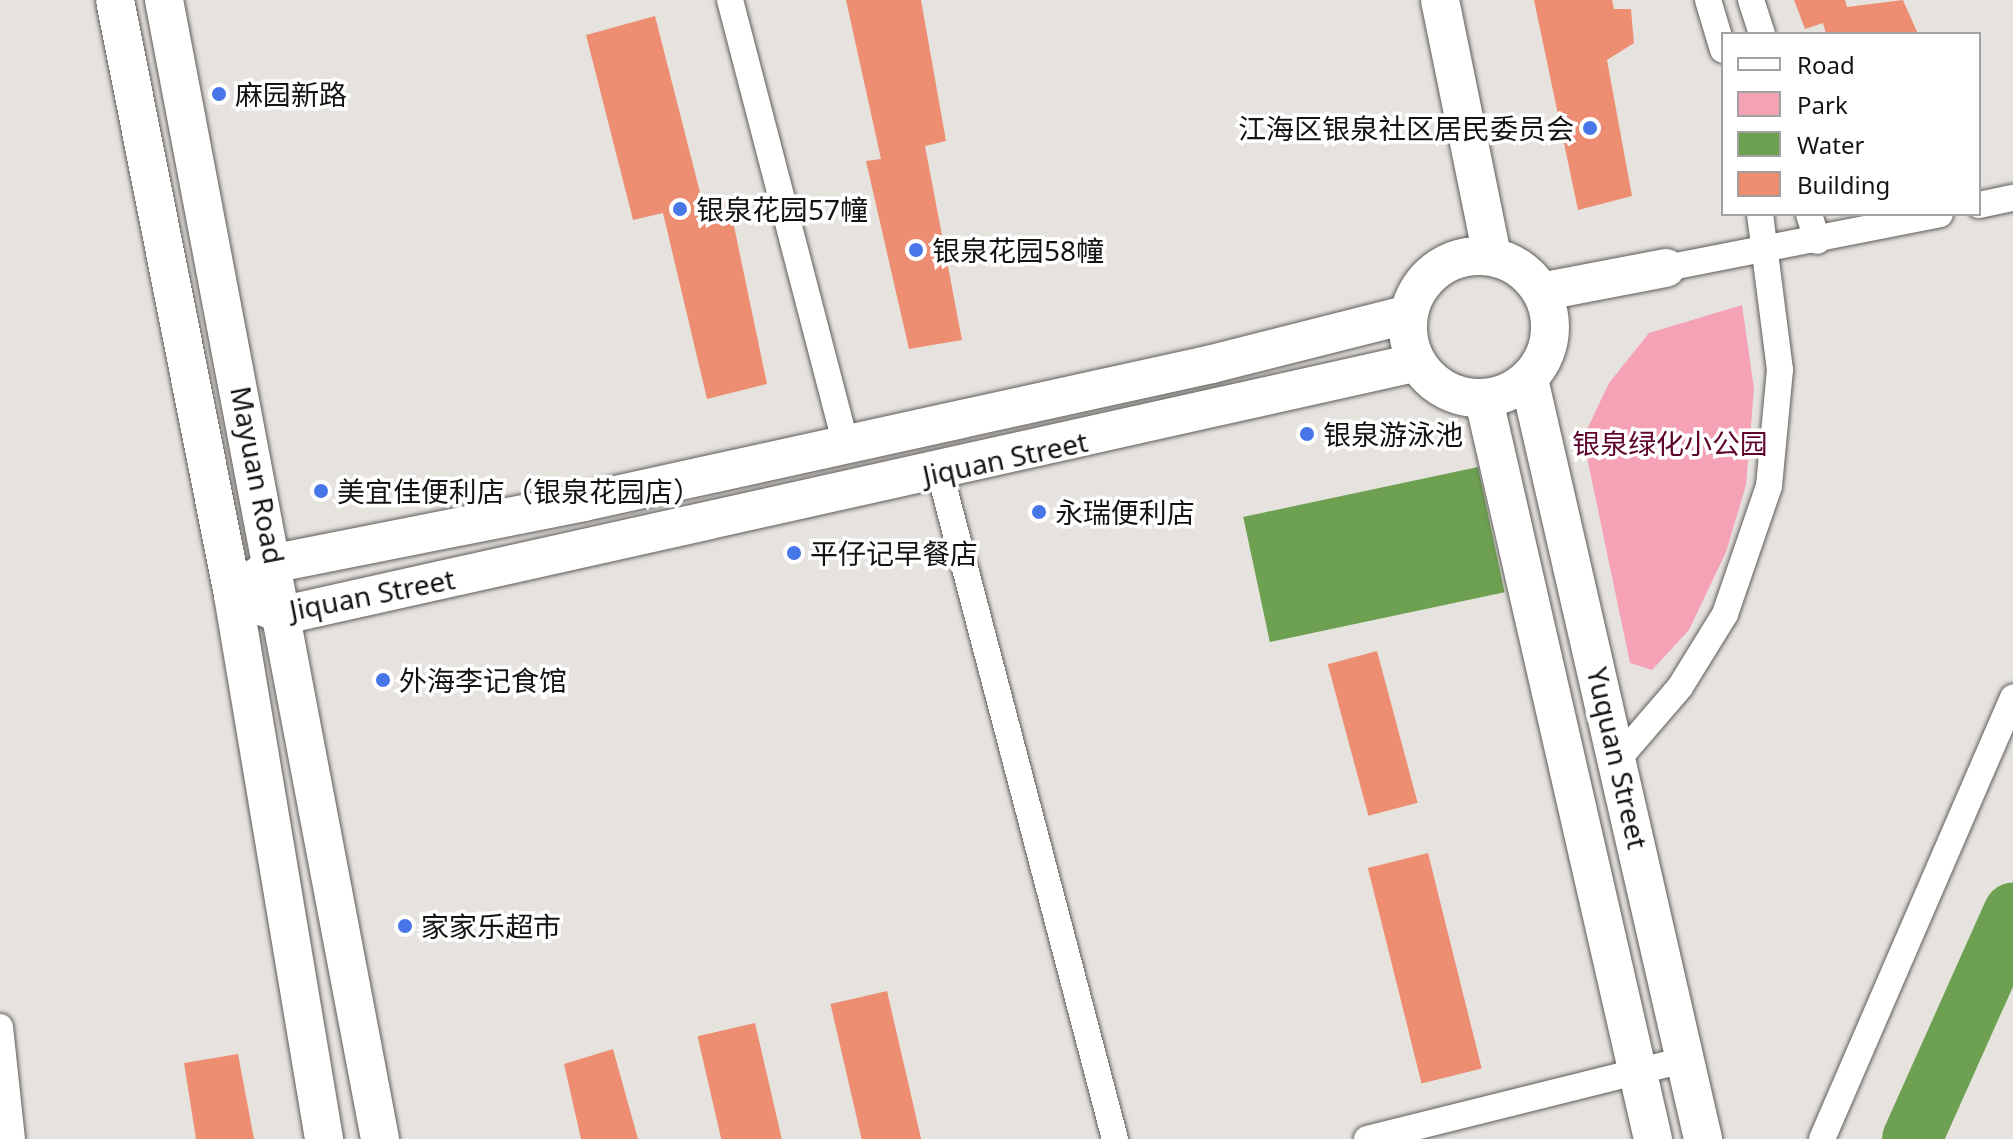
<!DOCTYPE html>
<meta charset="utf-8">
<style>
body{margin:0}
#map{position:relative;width:2013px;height:1139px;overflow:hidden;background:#e6e3df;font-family:"Noto Sans","Noto Sans SC",sans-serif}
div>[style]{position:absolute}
.green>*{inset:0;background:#f5a1b6}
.water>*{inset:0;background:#6da051;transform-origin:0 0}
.river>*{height:60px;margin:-30px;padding:0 30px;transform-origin:30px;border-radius:30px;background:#6da051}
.building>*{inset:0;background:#ed8e73;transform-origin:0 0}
.roads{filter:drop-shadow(0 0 2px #5f5c59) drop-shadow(0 0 2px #5f5c59)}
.street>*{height:26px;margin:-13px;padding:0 13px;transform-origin:13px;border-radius:13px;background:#fff}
.secondary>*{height:38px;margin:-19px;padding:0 19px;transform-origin:19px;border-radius:19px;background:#fff}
.secondary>.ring{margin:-19px;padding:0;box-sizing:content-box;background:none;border:38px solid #fff;border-radius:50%}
.dots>*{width:22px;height:22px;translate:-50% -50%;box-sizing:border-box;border:4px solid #fff;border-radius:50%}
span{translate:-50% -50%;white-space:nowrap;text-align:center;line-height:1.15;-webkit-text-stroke:7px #fff;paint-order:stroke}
.poi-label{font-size:28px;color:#151413}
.left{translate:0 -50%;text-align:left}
.right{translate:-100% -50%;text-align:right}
.park-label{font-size:28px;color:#5e052b}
.street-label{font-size:28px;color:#151413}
.legend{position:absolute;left:1721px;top:32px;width:260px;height:184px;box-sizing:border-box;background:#fff;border:2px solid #a1a1a1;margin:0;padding:10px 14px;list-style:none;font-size:24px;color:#151413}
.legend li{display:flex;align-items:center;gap:16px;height:40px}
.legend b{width:40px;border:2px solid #a1a1a1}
</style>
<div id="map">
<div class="green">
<div style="clip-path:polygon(1742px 305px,1754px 389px,1746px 485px,1726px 552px,1689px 630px,1652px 670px,1630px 663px,1583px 438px,1609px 383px,1649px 333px)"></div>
</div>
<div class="water">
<div style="left:1478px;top:467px;width:128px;height:240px;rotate:78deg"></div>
</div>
<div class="river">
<div style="left:1912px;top:1139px;width:248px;rotate:-65.9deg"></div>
</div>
<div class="building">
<div style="clip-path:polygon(846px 0,921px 0,946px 141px,925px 146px,962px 340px,909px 349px,866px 161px,881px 159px)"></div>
<div style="clip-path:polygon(1534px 0,1612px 0,1614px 9px,1631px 9px,1634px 43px,1607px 60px,1632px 196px,1578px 210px)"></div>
<div style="clip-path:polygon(1794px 0,1845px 0,1847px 7px,1903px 0,1918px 34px,1826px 34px,1823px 23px,1805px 29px)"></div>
<div style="clip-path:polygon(655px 16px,703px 204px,729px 202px,767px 384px,707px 399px,663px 213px,633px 220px,586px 35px)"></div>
<div style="left:1377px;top:651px;width:157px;height:51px;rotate:75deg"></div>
<div style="left:1428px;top:853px;width:222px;height:62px;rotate:76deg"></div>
<div style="left:887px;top:991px;width:152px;height:58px;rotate:77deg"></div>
<div style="left:755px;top:1023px;width:119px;height:59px;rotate:77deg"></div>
<div style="clip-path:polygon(613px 1049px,638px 1139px,581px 1139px,564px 1064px)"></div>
<div style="clip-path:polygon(238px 1054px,254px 1139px,196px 1139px,184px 1063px)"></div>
</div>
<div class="roads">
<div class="street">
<div style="left:730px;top:0;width:458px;rotate:75.4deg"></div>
<div style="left:1708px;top:0;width:52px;rotate:73.3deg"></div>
<div style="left:1751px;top:0;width:36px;rotate:72deg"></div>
<div style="left:1979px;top:205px;width:35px;rotate:-12deg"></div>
<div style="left:1809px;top:214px;width:28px;rotate:73deg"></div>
<div style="left:1666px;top:268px;width:279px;rotate:-11.1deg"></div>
<div style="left:940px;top:473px;width:689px;rotate:75.28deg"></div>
<div style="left:1619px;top:758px;width:94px;rotate:-49.3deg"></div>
<div style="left:1680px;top:687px;width:86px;rotate:-58.3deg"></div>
<div style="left:1725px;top:614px;width:135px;rotate:-71deg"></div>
<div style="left:1769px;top:486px;width:117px;rotate:-84.6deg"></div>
<div style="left:1780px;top:370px;width:157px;rotate:-97.3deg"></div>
<div style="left:0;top:1027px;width:113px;rotate:83.9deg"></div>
<div style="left:1367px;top:1139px;width:328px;rotate:-14deg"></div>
<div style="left:1822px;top:1139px;width:481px;rotate:-66.6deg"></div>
</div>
<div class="secondary">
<div style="left:115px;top:0;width:607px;rotate:78.78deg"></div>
<div style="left:233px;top:595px;width:552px;rotate:80.5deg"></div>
<div style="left:164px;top:0;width:1159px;rotate:79.26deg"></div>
<div style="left:1440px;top:0;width:260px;rotate:78.5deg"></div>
<div class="ring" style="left:1408px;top:256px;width:104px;height:104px"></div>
<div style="left:1545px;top:291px;width:123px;rotate:-10.8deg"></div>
<div style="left:1529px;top:379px;width:780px;rotate:77.1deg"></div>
<div style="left:1484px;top:400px;width:758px;rotate:77.12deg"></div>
<div style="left:233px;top:595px;width:55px;rotate:21.4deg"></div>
<div style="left:284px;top:615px;width:1158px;rotate:-12.57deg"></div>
<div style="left:233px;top:595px;width:54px;rotate:-36.7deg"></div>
<div style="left:276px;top:563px;width:314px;rotate:-11.2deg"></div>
<div style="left:584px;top:502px;width:643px;rotate:-12.39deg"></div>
<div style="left:1212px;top:364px;width:200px;rotate:-14.2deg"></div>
</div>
</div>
<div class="dots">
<div style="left:219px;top:94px;background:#4776e8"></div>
<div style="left:1590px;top:128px;background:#4776e8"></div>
<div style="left:680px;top:209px;background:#4776e8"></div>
<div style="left:916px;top:250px;background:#4776e8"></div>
<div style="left:1307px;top:434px;background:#4776e8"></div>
<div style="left:321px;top:491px;background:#4776e8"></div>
<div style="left:1039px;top:512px;background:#4776e8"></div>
<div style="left:794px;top:553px;background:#4776e8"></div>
<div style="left:383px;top:680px;background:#4776e8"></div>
<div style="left:405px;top:926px;background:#4776e8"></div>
</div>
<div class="poi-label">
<span class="left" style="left:235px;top:94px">麻园新路</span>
<span class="right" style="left:1574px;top:128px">江海区银泉社区居民委员会</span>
<span class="left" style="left:696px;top:209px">银泉花园57幢</span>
<span class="left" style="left:932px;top:250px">银泉花园58幢</span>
<span class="left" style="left:1323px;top:434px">银泉游泳池</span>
<span class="left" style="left:337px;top:491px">美宜佳便利店（银泉花园店）</span>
<span class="left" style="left:1055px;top:512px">永瑞便利店</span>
<span class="left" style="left:810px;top:553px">平仔记早餐店</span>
<span class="left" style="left:399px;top:680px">外海李记食馆</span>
<span class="left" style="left:421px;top:926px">家家乐超市</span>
</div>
<div class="park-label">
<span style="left:1670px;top:443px">银泉绿化小公园</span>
</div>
<div class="street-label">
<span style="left:1005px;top:458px;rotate:-12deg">Jiquan Street</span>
<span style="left:258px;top:475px;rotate:79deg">Mayuan Road</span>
<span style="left:372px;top:594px;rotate:-11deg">Jiquan Street</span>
<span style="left:1618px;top:758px;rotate:77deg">Yuquan Street</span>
</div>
<ul class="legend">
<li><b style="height:10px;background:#fff"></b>Road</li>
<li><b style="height:22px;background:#f5a1b6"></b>Park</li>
<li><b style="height:22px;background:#6da051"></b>Water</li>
<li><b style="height:22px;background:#ed8e73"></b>Building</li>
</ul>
</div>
